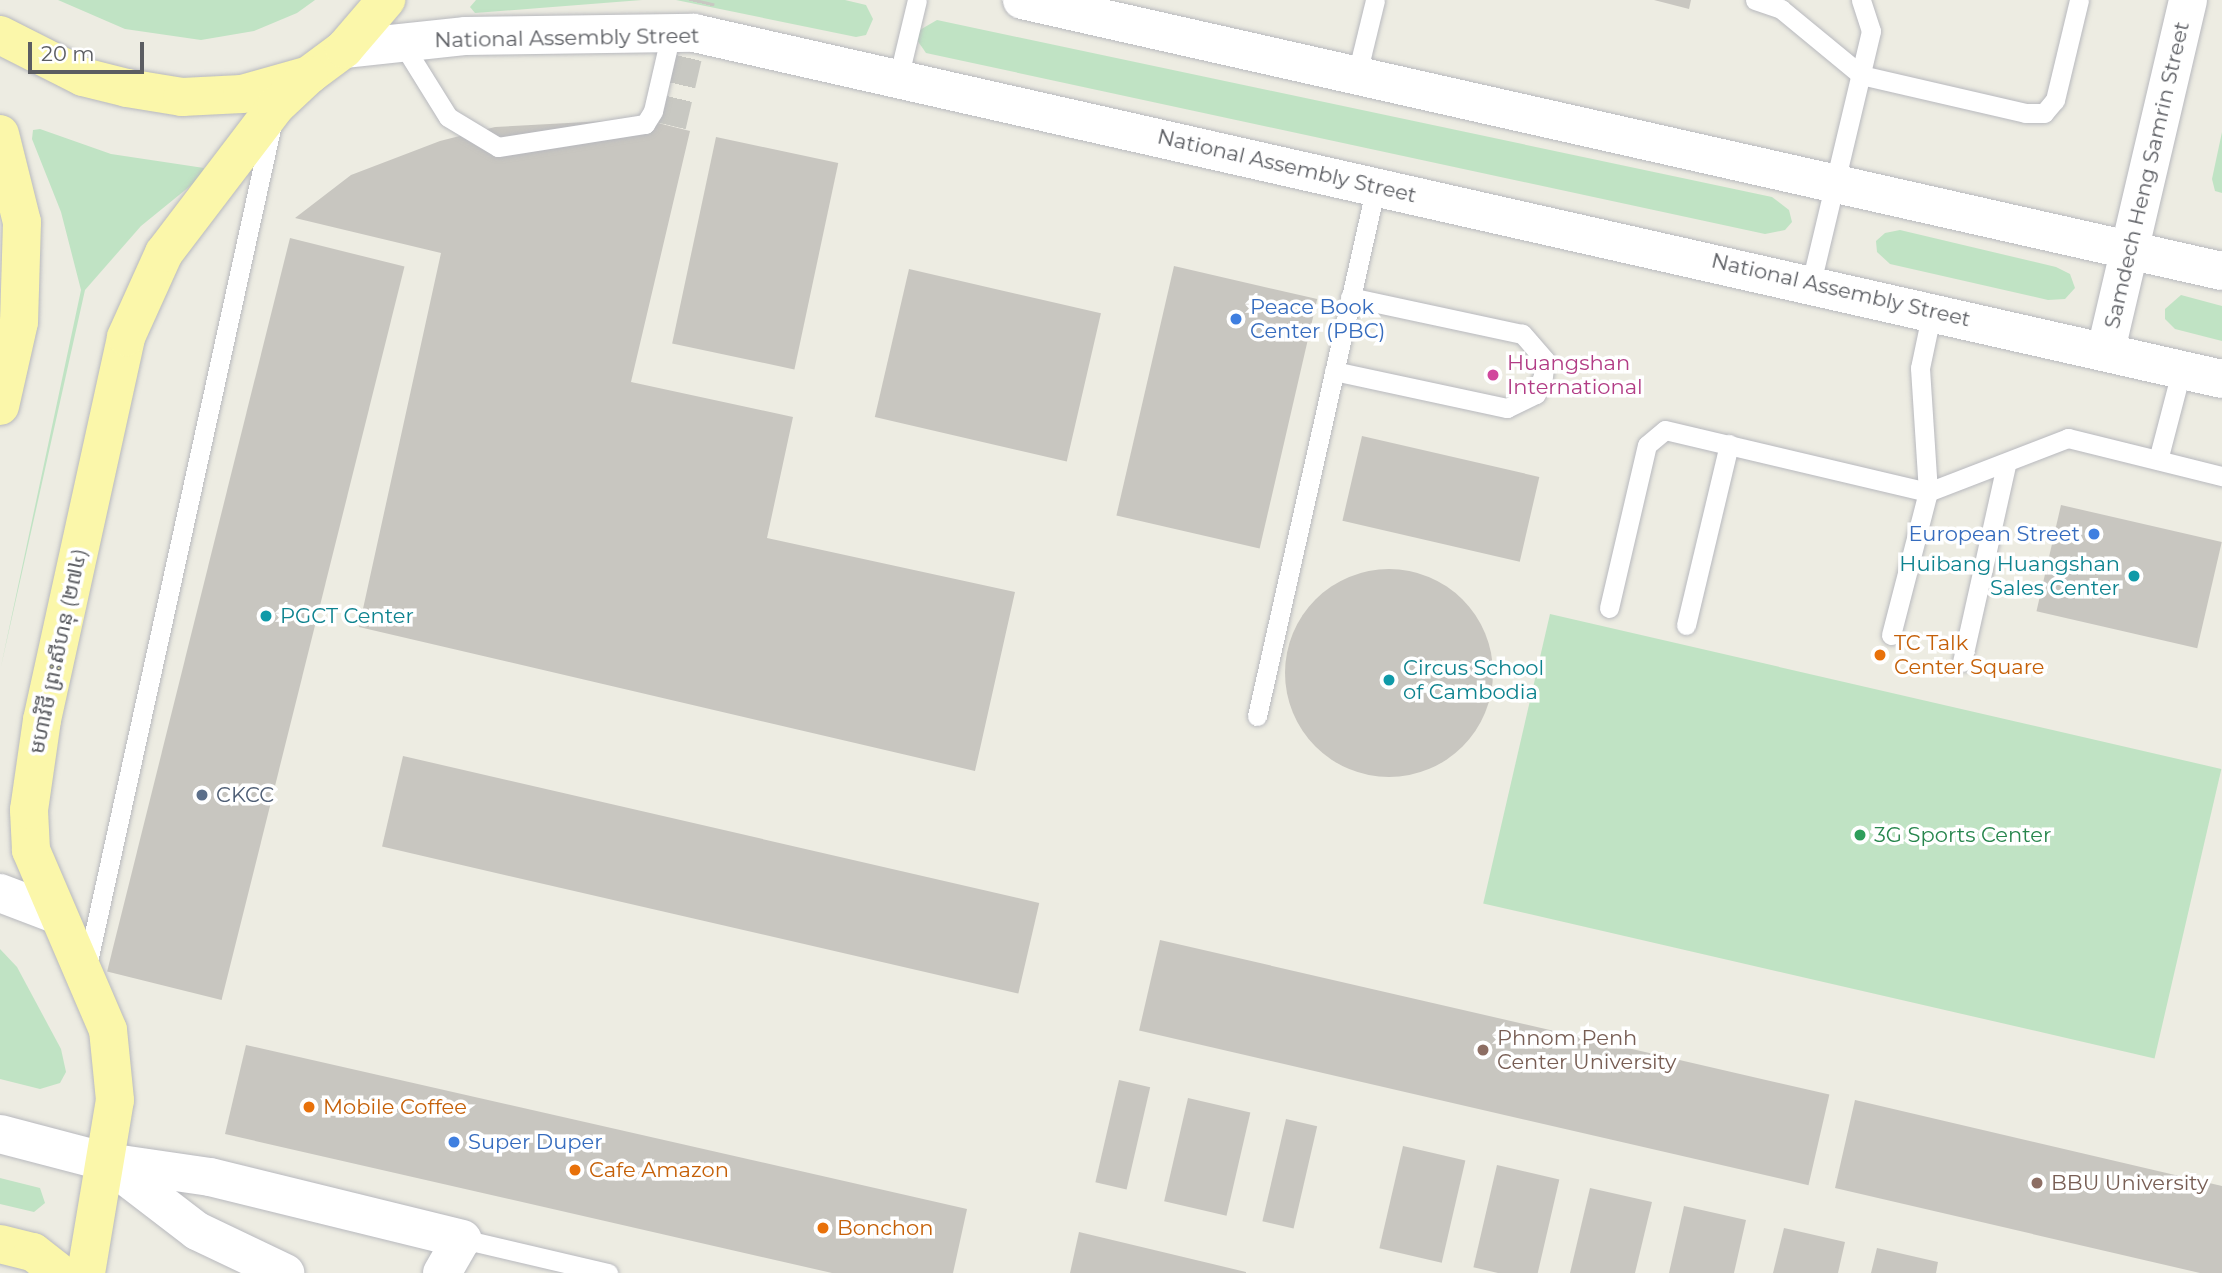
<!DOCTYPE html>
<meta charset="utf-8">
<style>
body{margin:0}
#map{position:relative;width:2222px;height:1273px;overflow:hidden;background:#edece2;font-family:Montserrat,"Noto Sans Khmer",sans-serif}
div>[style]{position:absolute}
.green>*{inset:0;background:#c0e3c4;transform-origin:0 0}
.building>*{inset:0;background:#c8c6c0;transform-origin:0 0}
.round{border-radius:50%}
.pedestrian-tunnel>*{height:28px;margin-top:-14px;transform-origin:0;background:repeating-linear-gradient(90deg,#c8c8c2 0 28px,transparent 0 42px)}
.roads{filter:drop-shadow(0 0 2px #b8b9be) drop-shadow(0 0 2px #b8b9be)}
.service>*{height:19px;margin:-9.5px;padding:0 9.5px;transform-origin:9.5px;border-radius:9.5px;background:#fff}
.minor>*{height:38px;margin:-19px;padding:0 19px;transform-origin:19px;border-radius:19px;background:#fff}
.tertiary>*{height:38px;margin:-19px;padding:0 19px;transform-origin:19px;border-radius:19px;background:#fff}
.secondary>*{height:38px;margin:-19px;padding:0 19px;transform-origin:19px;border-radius:19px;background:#fff}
.primary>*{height:38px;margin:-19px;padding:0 19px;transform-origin:19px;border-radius:19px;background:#fbf7aa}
.dots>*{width:19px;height:19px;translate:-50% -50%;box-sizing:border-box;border:4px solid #fff;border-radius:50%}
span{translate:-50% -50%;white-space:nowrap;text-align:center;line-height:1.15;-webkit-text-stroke:7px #fff;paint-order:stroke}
.street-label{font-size:21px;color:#5b5d62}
.shop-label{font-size:21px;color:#366cbe}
.left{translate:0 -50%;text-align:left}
.right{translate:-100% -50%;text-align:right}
.hotel-label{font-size:21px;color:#b23c85}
.culture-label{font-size:21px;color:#0d838f}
.food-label{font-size:21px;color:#c56008}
.service-label{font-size:21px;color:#4e5e75}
.leisure-label{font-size:21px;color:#27864d}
.education-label{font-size:21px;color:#785e54}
.scale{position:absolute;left:28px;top:42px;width:116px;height:32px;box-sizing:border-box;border:4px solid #5b5d62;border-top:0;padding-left:9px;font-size:21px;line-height:24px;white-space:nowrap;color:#5b5d62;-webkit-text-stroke:5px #fff;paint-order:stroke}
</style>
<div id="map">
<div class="green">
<div style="clip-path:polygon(58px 0,315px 0,297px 13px,254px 31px,201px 40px,125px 29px)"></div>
<div style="clip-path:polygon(476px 0,642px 0,475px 13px,470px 7px)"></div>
<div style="clip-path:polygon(676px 0,845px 0,866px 5px,873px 19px,866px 35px,856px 37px)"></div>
<div style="clip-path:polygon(937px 20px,1772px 197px,1789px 210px,1792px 222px,1785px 230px,1765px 234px,926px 53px,917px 40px,918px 31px)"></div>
<div style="clip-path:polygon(40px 129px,111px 154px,204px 168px,200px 178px,141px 226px,85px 290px,0 671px,81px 290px,61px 212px,32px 139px,33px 130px)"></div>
<div style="clip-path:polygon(2222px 132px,2222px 193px,2215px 191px,2212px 179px)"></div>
<div style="clip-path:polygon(1900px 230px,2056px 267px,2070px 274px,2075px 288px,2065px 299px,2048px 300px,1890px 264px,1877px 252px,1876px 241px,1885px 233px)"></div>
<div style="clip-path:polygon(2181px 295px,2222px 306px,2222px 341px,2175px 329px,2165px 319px,2165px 309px)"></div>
<div style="left:1550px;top:614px;width:689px;height:297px;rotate:13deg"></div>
<div style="clip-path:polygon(0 949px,17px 967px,61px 1049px,66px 1072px,60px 1083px,40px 1089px,0 1079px)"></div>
<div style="clip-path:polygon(0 1178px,40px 1188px,45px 1203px,34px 1212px,0 1204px)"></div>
</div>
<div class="building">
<div style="clip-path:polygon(1654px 0,1691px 0,1689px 9px)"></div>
<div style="clip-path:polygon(642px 119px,690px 131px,631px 382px,793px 417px,767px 538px,1015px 592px,975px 771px,359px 627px,441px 253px,295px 218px,351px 175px,440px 141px,495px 127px)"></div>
<div style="left:716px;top:137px;width:125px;height:211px;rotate:12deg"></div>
<div style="left:290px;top:238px;width:118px;height:756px;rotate:14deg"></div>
<div style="left:1174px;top:266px;width:147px;height:256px;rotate:13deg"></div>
<div style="left:909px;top:269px;width:197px;height:152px;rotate:13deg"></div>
<div style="left:1362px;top:436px;width:182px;height:87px;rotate:13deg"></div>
<div style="left:2061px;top:505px;width:165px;height:109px;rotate:13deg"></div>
<div class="round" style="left:1285px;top:569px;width:208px;height:208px"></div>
<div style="left:403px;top:756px;width:653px;height:93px;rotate:13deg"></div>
<div style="left:1160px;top:940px;width:687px;height:93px;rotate:13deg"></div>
<div style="clip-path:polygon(246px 1045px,967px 1209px,953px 1273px,832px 1273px,225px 1134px)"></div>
<div style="left:1119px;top:1080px;width:32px;height:105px;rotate:13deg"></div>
<div style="left:1188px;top:1098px;width:64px;height:106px;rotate:13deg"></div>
<div style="clip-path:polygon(1855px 1100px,2222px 1186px,2222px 1273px,2200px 1273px,1835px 1188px)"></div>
<div style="left:1286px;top:1119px;width:32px;height:105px;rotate:13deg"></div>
<div style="left:1403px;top:1146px;width:64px;height:105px;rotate:13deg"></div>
<div style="left:1497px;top:1165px;width:64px;height:105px;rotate:13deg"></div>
<div style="clip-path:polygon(1590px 1188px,1652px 1202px,1635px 1273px,1570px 1273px)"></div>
<div style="clip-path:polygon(1684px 1206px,1746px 1220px,1734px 1273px,1669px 1273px)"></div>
<div style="clip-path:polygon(1784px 1228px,1845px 1242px,1838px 1273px,1773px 1273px)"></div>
<div style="clip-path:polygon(1079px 1232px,1246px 1272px,1246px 1273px,1070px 1273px)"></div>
<div style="clip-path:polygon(1877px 1248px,1938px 1262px,1936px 1273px,1871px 1273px)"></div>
</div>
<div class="pedestrian-tunnel">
<div style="left:672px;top:126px;width:129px;rotate:-77deg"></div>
</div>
<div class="roads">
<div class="service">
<div style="left:1755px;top:0;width:28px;rotate:19deg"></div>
<div style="left:1781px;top:9px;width:104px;rotate:39.5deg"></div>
<div style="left:1861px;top:75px;width:168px;rotate:13deg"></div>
<div style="left:2025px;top:113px;width:19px"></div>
<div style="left:2044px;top:113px;width:17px;rotate:-50deg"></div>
<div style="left:2055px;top:100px;width:103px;rotate:-76.5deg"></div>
<div style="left:402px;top:43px;width:87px;rotate:58.1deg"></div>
<div style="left:448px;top:117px;width:58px;rotate:31deg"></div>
<div style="left:498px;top:147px;width:149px;rotate:-8.9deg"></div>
<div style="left:645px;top:124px;width:15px;rotate:-58deg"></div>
<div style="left:653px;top:111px;width:80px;rotate:-77deg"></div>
<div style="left:1357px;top:74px;width:76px;rotate:-76.3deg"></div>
<div style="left:898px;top:79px;width:81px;rotate:-76.5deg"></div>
<div style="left:1811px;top:283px;width:259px;rotate:-76.6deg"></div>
<div style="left:1871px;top:31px;width:33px;rotate:-108deg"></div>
<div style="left:1334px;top:371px;width:177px;rotate:12.1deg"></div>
<div style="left:1507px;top:408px;width:32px;rotate:-26deg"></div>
<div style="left:1536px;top:394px;width:19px;rotate:-69deg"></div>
<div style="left:1543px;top:376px;width:16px;rotate:-83deg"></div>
<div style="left:1545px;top:360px;width:35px;rotate:-131deg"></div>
<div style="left:1522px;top:334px;width:176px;rotate:-167.9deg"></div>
<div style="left:2158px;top:460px;width:95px;rotate:-75.4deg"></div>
<div style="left:1609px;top:608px;width:167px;rotate:-76.9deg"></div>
<div style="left:1647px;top:445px;width:23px;rotate:-40deg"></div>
<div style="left:1665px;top:430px;width:270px;rotate:13.3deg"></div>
<div style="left:1928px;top:492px;width:150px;rotate:-21.1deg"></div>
<div style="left:2068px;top:438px;width:159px;rotate:13.9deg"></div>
<div style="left:1686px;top:625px;width:186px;rotate:-76.6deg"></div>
<div style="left:1891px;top:635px;width:148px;rotate:-75.5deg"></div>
<div style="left:1928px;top:492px;width:124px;rotate:-93.7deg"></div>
<div style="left:1920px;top:368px;width:58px;rotate:-78.1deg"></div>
<div style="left:1962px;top:662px;width:202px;rotate:-77.4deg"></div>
<div style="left:1257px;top:716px;width:543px;rotate:-77.35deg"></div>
<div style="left:86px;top:970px;width:866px;rotate:-77.6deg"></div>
<div style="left:462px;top:1239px;width:150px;rotate:13.1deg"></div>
</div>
<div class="minor">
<div style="left:2106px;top:350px;width:359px;rotate:-76.8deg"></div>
<div style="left:0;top:893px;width:59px;rotate:20.9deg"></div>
<div style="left:107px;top:1162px;width:104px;rotate:8.3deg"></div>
<div style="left:210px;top:1177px;width:260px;rotate:13.8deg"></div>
</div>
<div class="tertiary">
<div style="left:0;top:1134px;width:111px;rotate:14.7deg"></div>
<div style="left:107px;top:1162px;width:113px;rotate:37.5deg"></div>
<div style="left:197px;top:1231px;width:98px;rotate:25.5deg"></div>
<div style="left:442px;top:1273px;width:39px;rotate:-60deg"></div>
</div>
<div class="secondary">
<div style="left:1022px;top:0;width:1230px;rotate:12.73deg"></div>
<div style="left:344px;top:49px;width:123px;rotate:-6.1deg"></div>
<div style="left:466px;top:36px;width:228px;rotate:-0.8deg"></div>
<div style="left:694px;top:33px;width:1567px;rotate:12.76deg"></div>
</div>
<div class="primary">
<div style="left:0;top:35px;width:93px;rotate:26.8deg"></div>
<div style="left:83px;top:77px;width:45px;rotate:14deg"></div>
<div style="left:127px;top:88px;width:56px;rotate:9.3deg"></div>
<div style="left:182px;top:97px;width:60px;rotate:-2.9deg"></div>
<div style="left:242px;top:94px;width:70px;rotate:-15.8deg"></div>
<div style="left:309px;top:75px;width:44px;rotate:-36.6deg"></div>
<div style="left:344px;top:49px;width:65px;rotate:-49.4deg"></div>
<div style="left:0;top:134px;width:91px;rotate:76deg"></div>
<div style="left:22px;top:222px;width:100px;rotate:91.7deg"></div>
<div style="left:19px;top:322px;width:86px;rotate:102.7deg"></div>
<div style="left:0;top:1244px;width:34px;rotate:14deg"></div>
<div style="left:33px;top:1252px;width:34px;rotate:38deg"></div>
<div style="left:86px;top:1273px;width:175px;rotate:-80.5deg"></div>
<div style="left:115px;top:1100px;width:70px;rotate:-95.7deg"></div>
<div style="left:108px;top:1030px;width:196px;rotate:-113.2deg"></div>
<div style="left:31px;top:850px;width:40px;rotate:-92.9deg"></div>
<div style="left:29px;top:810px;width:91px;rotate:-81.8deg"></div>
<div style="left:42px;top:720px;width:392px;rotate:-77.6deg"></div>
<div style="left:126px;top:337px;width:92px;rotate:-65.7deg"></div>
<div style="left:164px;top:253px;width:185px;rotate:-52.7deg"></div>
<div style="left:276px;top:106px;width:45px;rotate:-43.2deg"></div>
</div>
</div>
<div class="dots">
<div style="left:1236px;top:319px;background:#3f7fe0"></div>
<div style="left:1493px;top:375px;background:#d1479c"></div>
<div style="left:2094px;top:534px;background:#3f7fe0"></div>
<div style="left:2134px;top:576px;background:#0f9aa8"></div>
<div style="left:266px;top:616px;background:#0f9aa8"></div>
<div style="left:1880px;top:655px;background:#e8710a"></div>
<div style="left:1389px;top:680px;background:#0f9aa8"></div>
<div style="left:202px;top:795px;background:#5c6f8a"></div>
<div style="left:1860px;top:835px;background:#2e9e5b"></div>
<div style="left:1483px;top:1050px;background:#8d6e63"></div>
<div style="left:309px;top:1107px;background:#e8710a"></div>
<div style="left:454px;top:1142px;background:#3f7fe0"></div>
<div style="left:575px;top:1170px;background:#e8710a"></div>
<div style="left:2037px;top:1183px;background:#8d6e63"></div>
<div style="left:823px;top:1228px;background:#e8710a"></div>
</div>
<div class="street-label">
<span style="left:567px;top:38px;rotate:-1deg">National Assembly Street</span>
<span style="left:1287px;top:166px;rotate:13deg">National Assembly Street</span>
<span style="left:2147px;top:175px;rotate:-77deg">Samdech Heng Samrin Street</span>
<span style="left:1841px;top:290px;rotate:13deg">National Assembly Street</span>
<span style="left:58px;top:651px;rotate:-78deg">មហាវិថី ព្រះសីហនុ (២៧៤)</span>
</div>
<div class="shop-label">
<span class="left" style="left:1250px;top:319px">Peace Book<br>Center (PBC)</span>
<span class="right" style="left:2080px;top:534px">European Street</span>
<span class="left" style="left:468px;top:1142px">Super Duper</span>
</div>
<div class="hotel-label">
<span class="left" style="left:1507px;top:375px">Huangshan<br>International</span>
</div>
<div class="culture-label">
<span class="right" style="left:2120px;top:576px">Huibang Huangshan<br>Sales Center</span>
<span class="left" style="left:280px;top:616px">PGCT Center</span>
<span class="left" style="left:1403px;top:680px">Circus School<br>of Cambodia</span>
</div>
<div class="food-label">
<span class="left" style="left:1894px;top:655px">TC Talk<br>Center Square</span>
<span class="left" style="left:323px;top:1107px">Mobile Coffee</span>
<span class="left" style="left:589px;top:1170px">Cafe Amazon</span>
<span class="left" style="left:837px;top:1228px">Bonchon</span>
</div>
<div class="service-label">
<span class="left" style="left:216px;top:795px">CKCC</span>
</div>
<div class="leisure-label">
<span class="left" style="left:1874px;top:835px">3G Sports Center</span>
</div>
<div class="education-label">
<span class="left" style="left:1497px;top:1050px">Phnom Penh<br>Center University</span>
<span class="left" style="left:2051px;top:1183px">BBU University</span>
</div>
<div class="scale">20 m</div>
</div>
